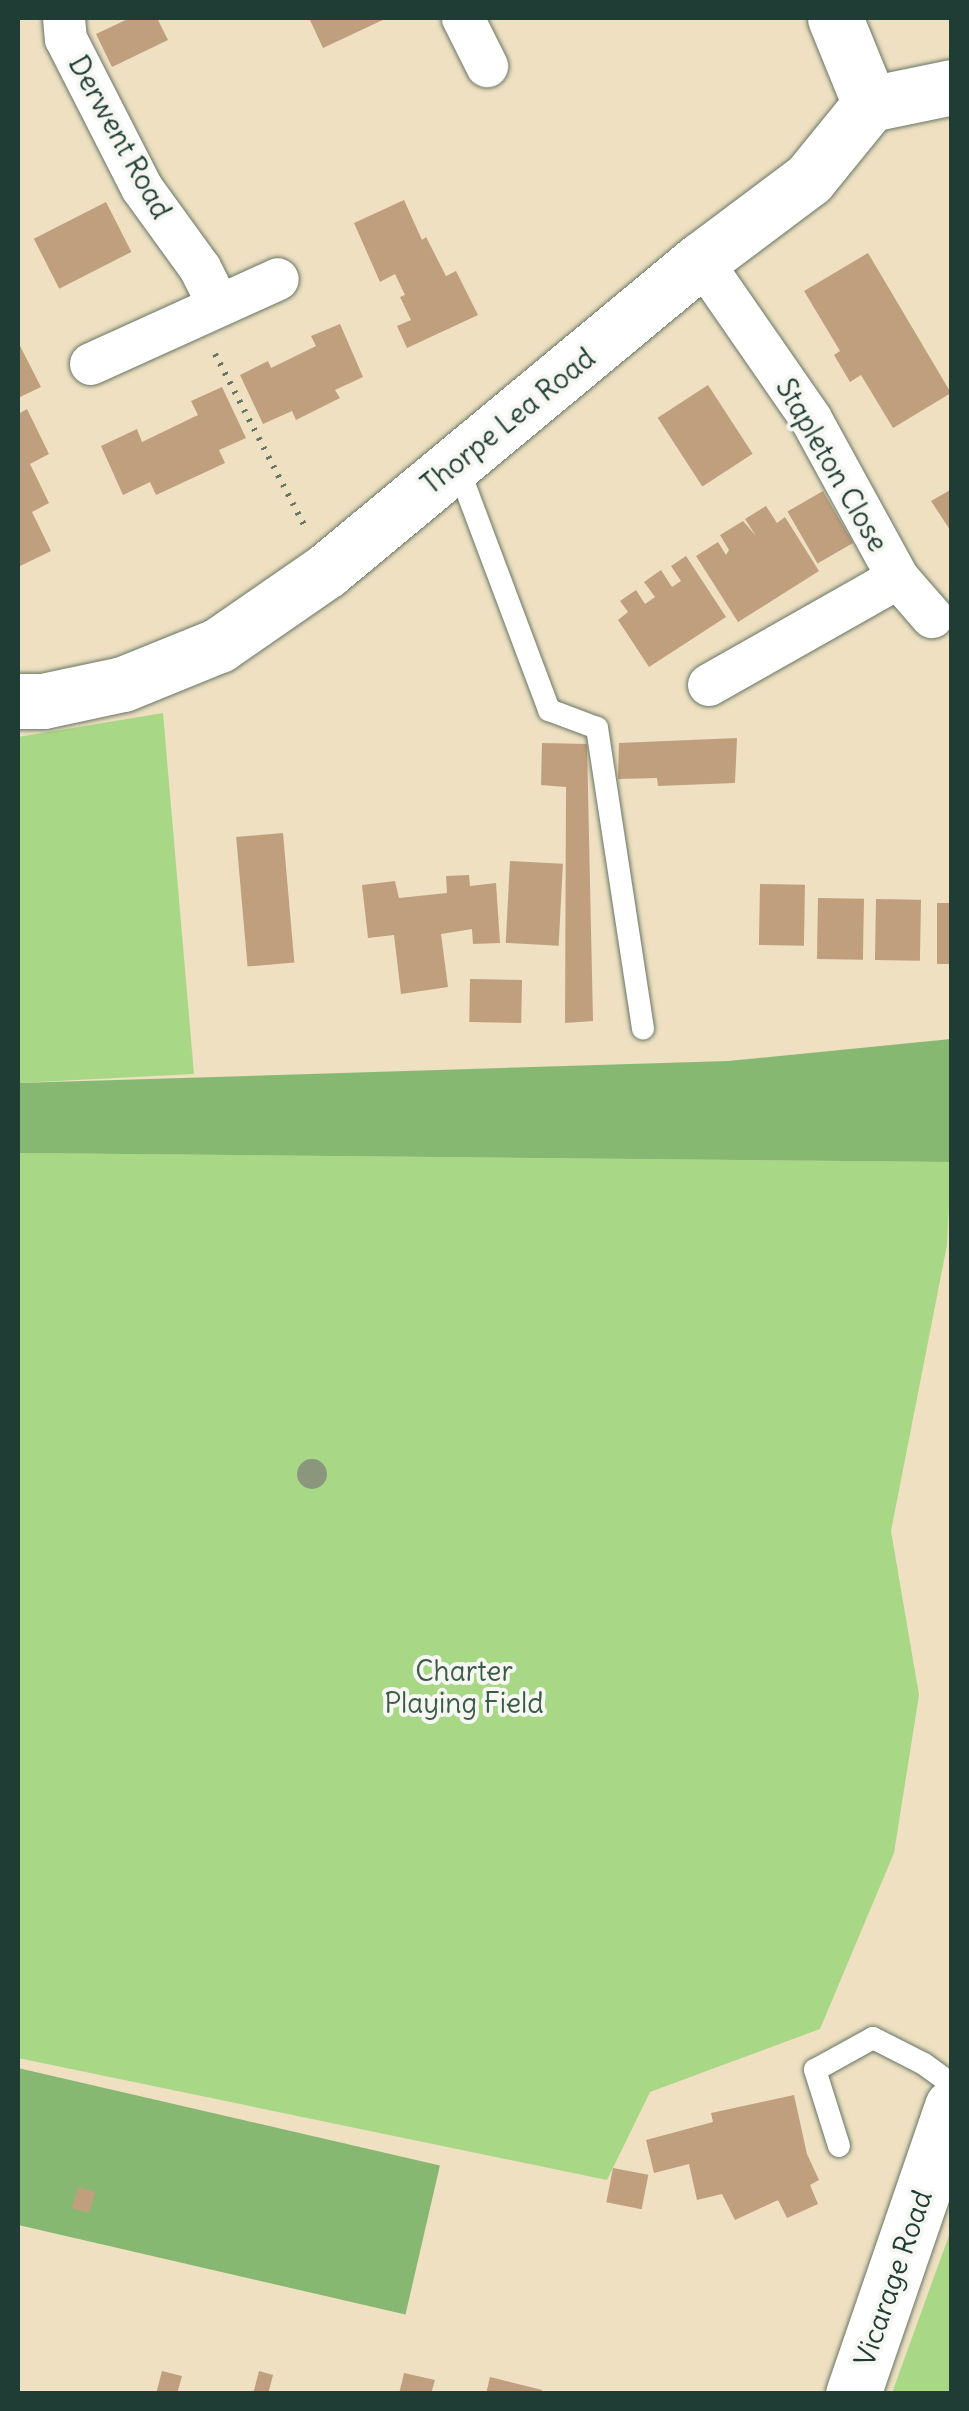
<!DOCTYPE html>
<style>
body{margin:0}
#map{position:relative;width:969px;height:2411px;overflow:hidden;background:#eee0c1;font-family:Delius,sans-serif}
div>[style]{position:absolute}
.green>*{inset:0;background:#a8d885}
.forest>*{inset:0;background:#86b872;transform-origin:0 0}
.building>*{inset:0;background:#c09f7e;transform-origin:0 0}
.path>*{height:6px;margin-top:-3px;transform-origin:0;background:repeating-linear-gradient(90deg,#677665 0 2.5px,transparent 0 10.5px)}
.roads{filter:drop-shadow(0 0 2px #677665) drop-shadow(0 0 2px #677665)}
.lane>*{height:22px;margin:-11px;padding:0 11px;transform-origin:11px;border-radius:11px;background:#fff}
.street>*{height:42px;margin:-21px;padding:0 21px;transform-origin:21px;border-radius:21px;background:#fff}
.secondary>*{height:55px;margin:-27.5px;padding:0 27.5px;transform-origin:27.5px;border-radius:27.5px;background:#fff}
.trees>*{width:30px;height:30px;margin:-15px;border-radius:50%;background:#8b977c}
span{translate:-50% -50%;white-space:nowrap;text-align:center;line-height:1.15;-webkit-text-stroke:8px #f6f6f2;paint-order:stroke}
.street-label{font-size:28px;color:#1f3d34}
.park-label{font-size:28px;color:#3a5c44}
.frame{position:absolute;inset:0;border:20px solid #1f3d34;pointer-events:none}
</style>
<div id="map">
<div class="green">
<div style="clip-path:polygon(163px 713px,194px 1074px,18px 1083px,18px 737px)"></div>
<div style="clip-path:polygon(18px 1153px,951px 1162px,947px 1245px,891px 1531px,919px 1695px,894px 1853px,820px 2029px,650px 2092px,607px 2180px,18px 2058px)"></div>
<div style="clip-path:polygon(951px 2230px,951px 2393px,892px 2393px)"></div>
</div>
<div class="forest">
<div style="clip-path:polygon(951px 1039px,951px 1162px,18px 1153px,18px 1083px,728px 1061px)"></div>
<div style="left:18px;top:2068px;width:433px;height:153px;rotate:13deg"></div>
</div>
<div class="building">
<div style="clip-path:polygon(130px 18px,157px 18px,168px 40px,112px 67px,96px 34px)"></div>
<div style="clip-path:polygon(309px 18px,387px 18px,323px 48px)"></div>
<div style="clip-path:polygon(404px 200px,422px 240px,426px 237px,446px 276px,456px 271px,478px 315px,407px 348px,397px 326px,411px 320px,400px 297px,405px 295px,395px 274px,380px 282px,354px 223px)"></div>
<div style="left:106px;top:202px;width:56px;height:81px;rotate:63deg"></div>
<div style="clip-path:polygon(868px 253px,951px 393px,893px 428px,861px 375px,850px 382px,834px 355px,840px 351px,804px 291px)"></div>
<div style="clip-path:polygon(340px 324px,363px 377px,335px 390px,340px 398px,296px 420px,292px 411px,263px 424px,240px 375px,268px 361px,271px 368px,316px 346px,311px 336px)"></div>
<div style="clip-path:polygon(18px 342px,41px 387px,18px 398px)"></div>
<div style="left:708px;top:385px;width:82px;height:60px;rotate:57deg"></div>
<div style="clip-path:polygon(222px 387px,246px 438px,219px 450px,225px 463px,156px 495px,150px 482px,123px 495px,101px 446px,137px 429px,142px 442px,198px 415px,191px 401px)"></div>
<div style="clip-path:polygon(27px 409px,49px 454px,30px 464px,49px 503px,32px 512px,51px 551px,18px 567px,18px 414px)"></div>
<div style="clip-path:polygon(952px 489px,952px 533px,931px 501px)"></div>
<div style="left:823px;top:491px;width:60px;height:41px;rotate:60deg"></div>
<div style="clip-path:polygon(766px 506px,777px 523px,785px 517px,819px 571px,738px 622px,696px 556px,718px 542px,726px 555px,729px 550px,720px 535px,743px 521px,756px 536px,745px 519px)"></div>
<div style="clip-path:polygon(686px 556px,726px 617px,649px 667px,618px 620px,628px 612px,620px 601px,636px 590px,645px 604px,655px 597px,644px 582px,661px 570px,672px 587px,681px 581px,671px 566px)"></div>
<div style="clip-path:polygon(737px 738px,735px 783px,658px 786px,657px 778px,618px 779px,619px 743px)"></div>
<div style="clip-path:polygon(542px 743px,587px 744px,593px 1021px,565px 1023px,566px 787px,541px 785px)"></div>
<div style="left:283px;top:833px;width:130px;height:47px;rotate:85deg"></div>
<div style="left:510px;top:861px;width:53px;height:82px;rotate:3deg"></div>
<div style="clip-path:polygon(469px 875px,470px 886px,496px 883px,500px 943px,473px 944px,472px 929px,441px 934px,448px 987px,401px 994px,394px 935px,368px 938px,362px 885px,395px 881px,399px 898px,447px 893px,446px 876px)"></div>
<div style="left:760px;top:884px;width:45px;height:61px;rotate:1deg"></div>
<div style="left:818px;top:898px;width:46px;height:61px;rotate:1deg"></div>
<div style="left:876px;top:899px;width:45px;height:61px;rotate:1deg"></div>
<div style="left:937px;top:903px;width:15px;height:61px"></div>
<div style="left:470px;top:979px;width:52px;height:43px;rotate:1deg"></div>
<div style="clip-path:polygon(794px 2095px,807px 2154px,819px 2180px,810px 2185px,818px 2204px,787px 2218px,778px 2200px,735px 2220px,722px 2194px,697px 2200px,689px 2164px,654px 2173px,646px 2140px,713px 2122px,711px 2113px)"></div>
<div style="left:613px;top:2168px;width:36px;height:35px;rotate:11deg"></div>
<div style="left:78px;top:2187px;width:18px;height:22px;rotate:16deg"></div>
<div style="clip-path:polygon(162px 2371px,182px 2376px,177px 2394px,156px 2394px)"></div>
<div style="clip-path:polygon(259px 2371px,273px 2375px,268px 2394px,253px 2394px)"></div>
<div style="clip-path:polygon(404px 2373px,435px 2380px,431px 2394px,399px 2394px)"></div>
<div style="clip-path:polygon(490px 2377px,542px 2390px,541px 2394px,486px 2394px)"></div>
</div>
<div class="path">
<div style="left:215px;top:354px;width:197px;rotate:62.5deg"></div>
</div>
<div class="roads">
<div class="lane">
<div style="left:457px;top:465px;width:262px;rotate:69.4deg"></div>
<div style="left:549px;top:710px;width:51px;rotate:20.6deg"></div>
<div style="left:597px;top:728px;width:304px;rotate:81.3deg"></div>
<div style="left:839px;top:2146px;width:80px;rotate:-107.5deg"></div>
<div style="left:815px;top:2070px;width:66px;rotate:-28.9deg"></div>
<div style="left:873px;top:2038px;width:57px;rotate:27deg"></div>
<div style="left:924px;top:2064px;width:34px;rotate:36deg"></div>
</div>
<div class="street">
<div style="left:64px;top:18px;width:21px;rotate:85deg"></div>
<div style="left:66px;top:39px;width:167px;rotate:63deg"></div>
<div style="left:142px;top:188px;width:99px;rotate:54.1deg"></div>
<div style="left:200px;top:268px;width:40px;rotate:63.4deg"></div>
<div style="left:463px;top:18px;width:54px;rotate:63.4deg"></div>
<div style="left:701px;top:260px;width:193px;rotate:55.3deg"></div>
<div style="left:811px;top:419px;width:181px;rotate:61.3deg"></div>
<div style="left:898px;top:578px;width:52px;rotate:48.9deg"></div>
<div style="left:91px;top:364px;width:205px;rotate:-24.4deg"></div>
<div style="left:709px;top:685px;width:217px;rotate:-29.5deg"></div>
</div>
<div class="secondary">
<div style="left:835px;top:18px;width:93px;rotate:67.9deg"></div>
<div style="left:870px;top:104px;width:84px;rotate:-11.7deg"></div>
<div style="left:18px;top:701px;width:25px"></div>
<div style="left:43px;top:701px;width:82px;rotate:-12deg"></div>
<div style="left:123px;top:684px;width:104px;rotate:-22.1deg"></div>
<div style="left:219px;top:645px;width:130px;rotate:-34.7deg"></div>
<div style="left:326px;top:571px;width:487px;rotate:-39.7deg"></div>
<div style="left:701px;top:260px;width:135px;rotate:-36.9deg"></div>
<div style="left:809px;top:179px;width:97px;rotate:-50.9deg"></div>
<div style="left:853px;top:2394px;width:304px;rotate:-71deg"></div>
</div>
</div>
<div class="trees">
<div style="left:312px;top:1474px"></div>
</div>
<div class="street-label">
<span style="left:120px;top:137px;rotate:61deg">Derwent Road</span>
<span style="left:508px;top:421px;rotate:-39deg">Thorpe Lea Road</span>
<span style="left:832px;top:465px;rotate:60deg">Stapleton Close</span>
<span style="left:893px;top:2278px;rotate:-71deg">Vicarage Road</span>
</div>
<div class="park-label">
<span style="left:464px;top:1687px">Charter<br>Playing Field</span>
</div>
<div class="frame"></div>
</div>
